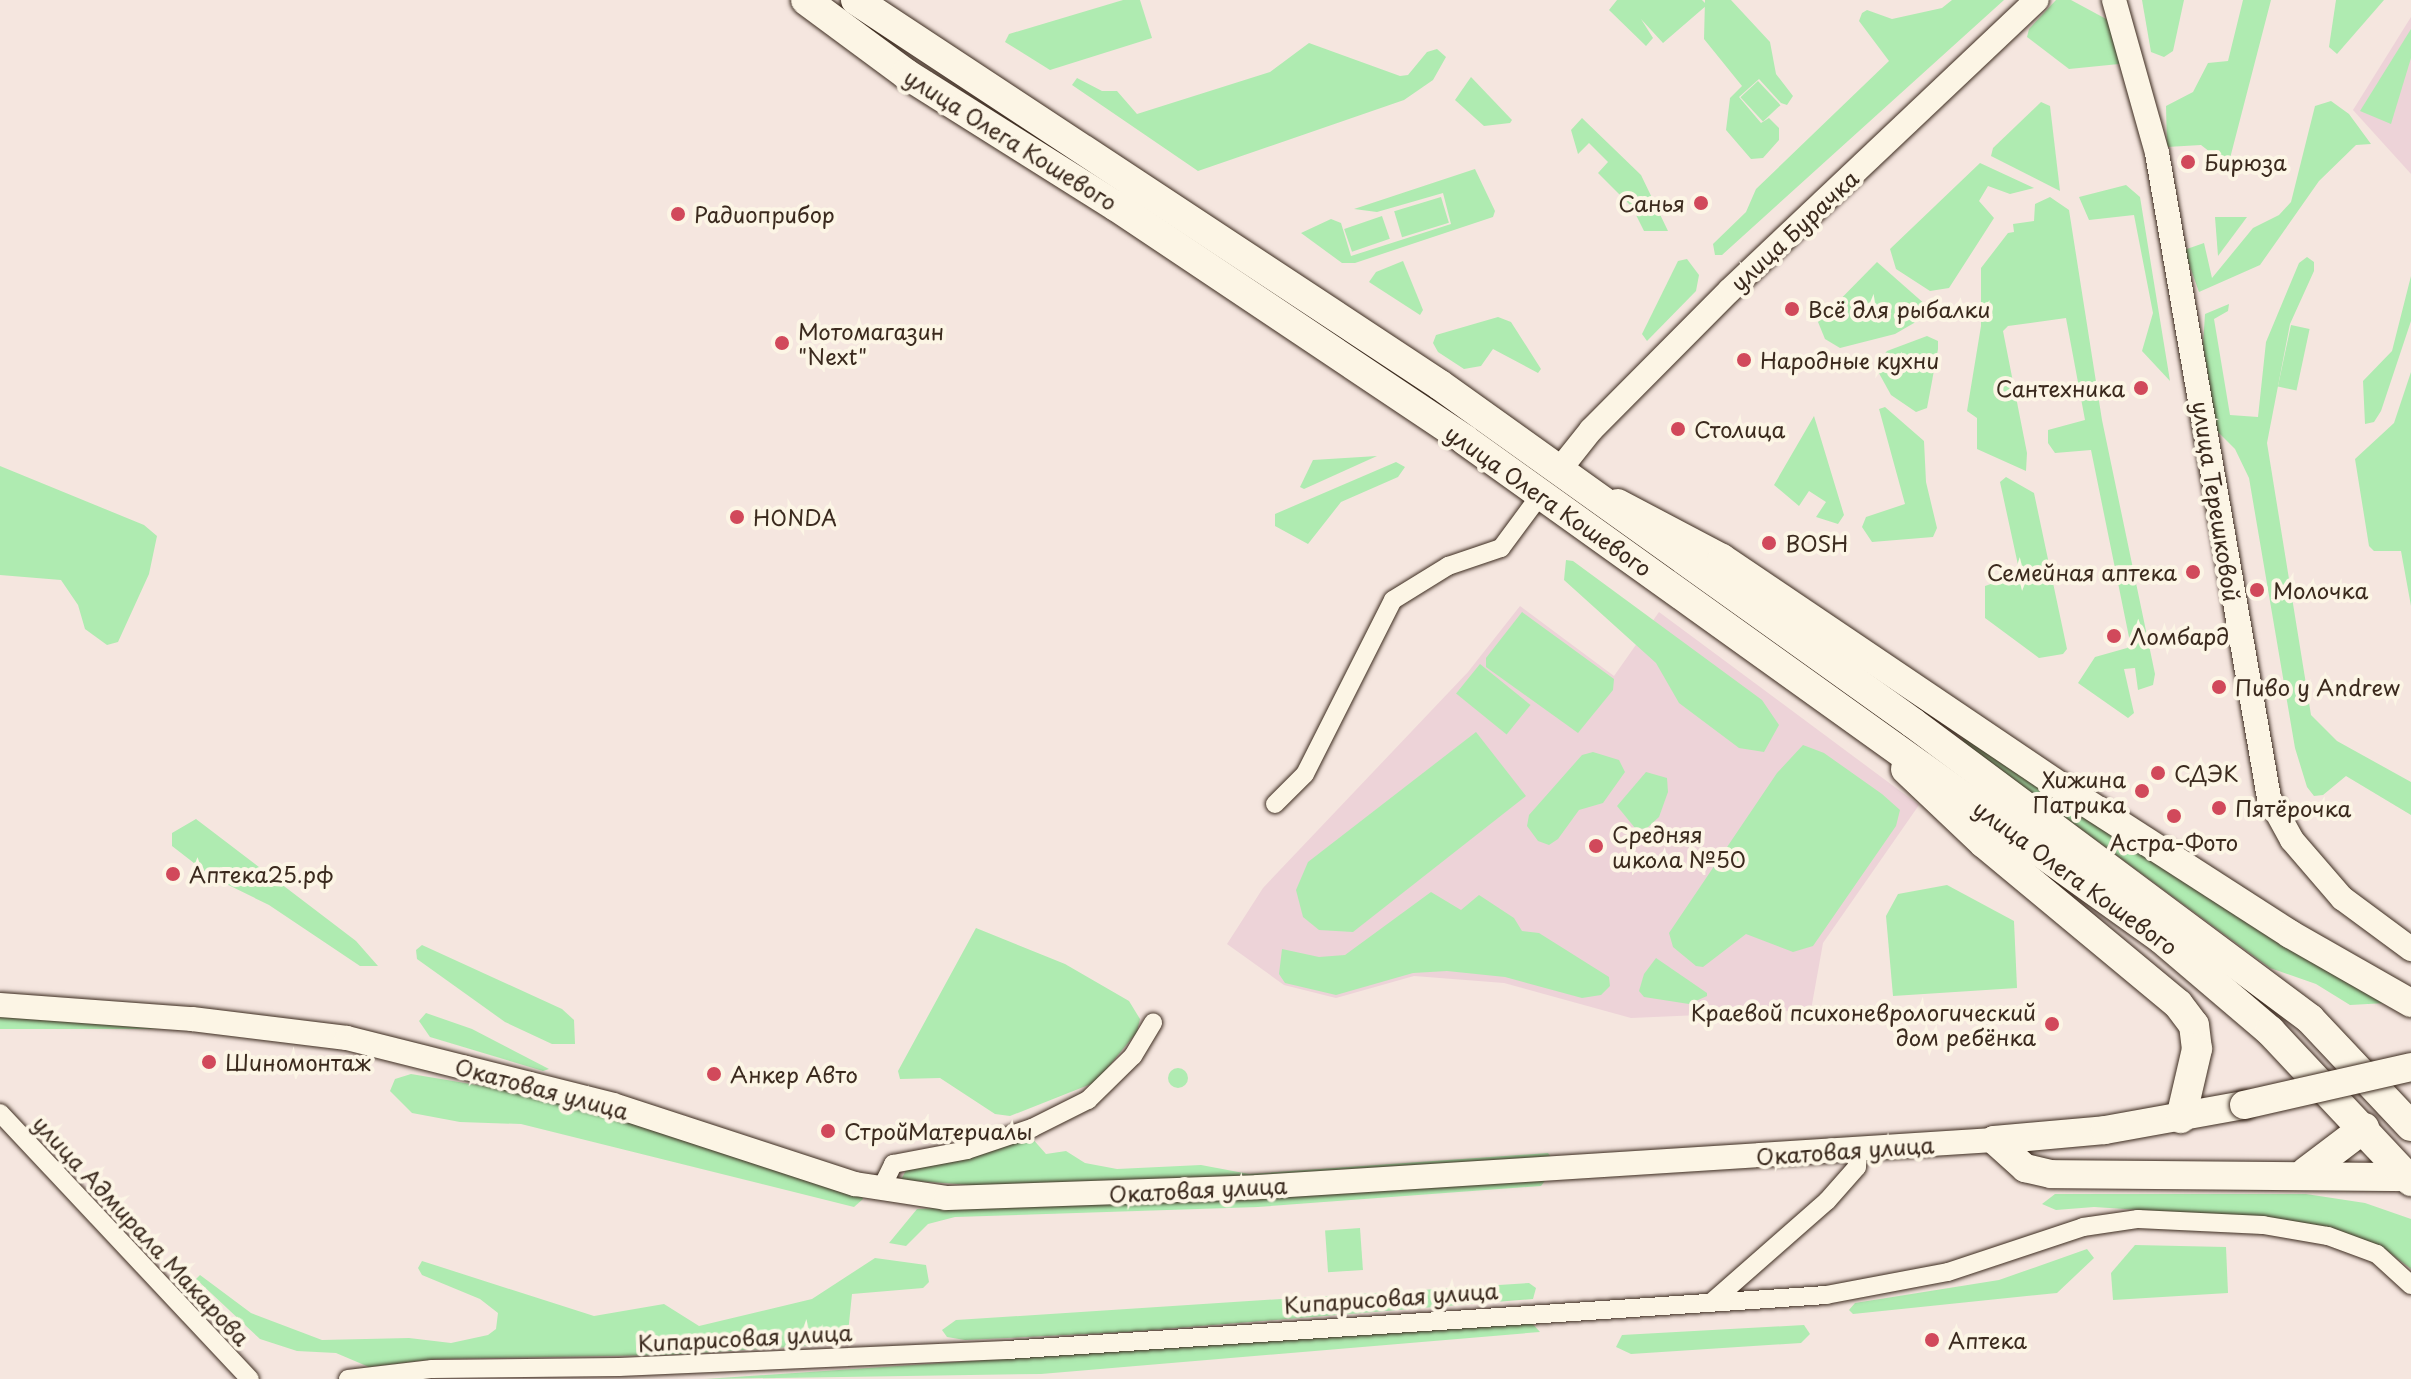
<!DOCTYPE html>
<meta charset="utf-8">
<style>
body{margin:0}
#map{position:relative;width:2411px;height:1379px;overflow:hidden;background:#f5e6df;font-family:"Playpen Sans",sans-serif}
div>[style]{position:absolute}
.built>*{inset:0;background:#edd3d8}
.green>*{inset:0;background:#afebb1;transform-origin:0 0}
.round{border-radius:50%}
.roads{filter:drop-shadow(0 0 2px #3b2a1e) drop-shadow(0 0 2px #3b2a1e)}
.minor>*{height:18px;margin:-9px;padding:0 9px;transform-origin:9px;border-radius:9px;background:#fcf5e5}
.secondary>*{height:24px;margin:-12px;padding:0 12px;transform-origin:12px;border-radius:12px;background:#fcf5e5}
.primary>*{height:28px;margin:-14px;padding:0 14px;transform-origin:14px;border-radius:14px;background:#fcf5e5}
.trunk>*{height:30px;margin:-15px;padding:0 15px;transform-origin:15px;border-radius:15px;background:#fcf5e5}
.bridges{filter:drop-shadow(0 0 2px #3b2a1e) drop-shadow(0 0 2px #3b2a1e)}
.primary-bridge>*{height:28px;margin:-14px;padding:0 14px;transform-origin:14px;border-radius:14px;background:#fcf5e5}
.dots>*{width:22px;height:22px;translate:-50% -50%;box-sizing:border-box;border:4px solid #fcf5e5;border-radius:50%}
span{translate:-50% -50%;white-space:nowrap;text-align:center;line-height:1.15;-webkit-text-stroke:8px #fcf5e5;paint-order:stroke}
.street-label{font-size:22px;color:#3b2a1e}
.poi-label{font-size:22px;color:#3b2a1e}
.left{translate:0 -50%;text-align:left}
.right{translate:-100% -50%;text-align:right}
</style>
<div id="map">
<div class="built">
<div style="clip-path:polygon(2411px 17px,2411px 174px,2353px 110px)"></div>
<div style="clip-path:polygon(1520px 606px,1614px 676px,1659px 612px,1919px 805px,1823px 943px,1811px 1010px,1631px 1018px,1504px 983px,1414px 976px,1336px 998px,1284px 985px,1227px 944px,1263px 888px,1468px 672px)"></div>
</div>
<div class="green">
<div style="clip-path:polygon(1123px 0,1140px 0,1152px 38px,1050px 70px,1005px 42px,1009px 34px)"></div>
<div style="clip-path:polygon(1617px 0,1702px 0,1707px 5px,1663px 43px,1641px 19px,1653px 38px,1646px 46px,1609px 10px)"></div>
<div style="clip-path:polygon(1705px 0,1731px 0,1770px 42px,1776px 74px,1793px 96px,1787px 105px,1781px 103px,1759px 79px,1739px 97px,1761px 123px,1769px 118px,1779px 128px,1779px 140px,1763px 158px,1751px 159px,1726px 130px,1730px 98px,1742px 86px,1704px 39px)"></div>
<div style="clip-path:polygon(1952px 0,2004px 0,1722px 255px,1715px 255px,1713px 244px,1746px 212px,1756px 189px,1889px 61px,1859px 21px,1862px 13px,1867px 10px,1892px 19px,1942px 8px)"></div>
<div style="clip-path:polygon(2056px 0,2071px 0,2108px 20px,2122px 59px,2119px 64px,2069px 69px,2027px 37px,2029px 29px)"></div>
<div style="clip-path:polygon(2142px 0,2184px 0,2173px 51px,2164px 57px,2151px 52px)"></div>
<div style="clip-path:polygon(2243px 0,2271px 0,2228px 166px,2201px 145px,2167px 147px,2166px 106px,2193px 92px,2208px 63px,2228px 61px)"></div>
<div style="clip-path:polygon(2336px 0,2384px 0,2337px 54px,2329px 47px)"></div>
<div style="clip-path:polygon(2411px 29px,2411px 58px,2391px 124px,2360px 111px)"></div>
<div style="clip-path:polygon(1309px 43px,1400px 76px,1408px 75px,1427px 52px,1437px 49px,1446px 57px,1433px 80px,1404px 100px,1198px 171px,1072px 85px,1077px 78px,1102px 91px,1117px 91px,1137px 114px,1270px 72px)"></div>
<div style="clip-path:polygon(1471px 77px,1512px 120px,1510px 123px,1484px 126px,1455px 100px)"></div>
<div style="left:1758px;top:81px;width:33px;height:24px;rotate:47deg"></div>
<div style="clip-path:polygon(2331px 101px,2349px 114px,2371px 144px,2356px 145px,2319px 181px,2260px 265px,2199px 292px,2184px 250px,2204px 243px,2212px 278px,2253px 228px,2279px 215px,2291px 202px,2315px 106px)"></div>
<div style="clip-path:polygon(2041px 102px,2050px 106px,2060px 191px,1991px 156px,1993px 148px)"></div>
<div style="clip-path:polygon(1582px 118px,1641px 175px,1668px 231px,1644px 231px,1632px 207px,1598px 173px,1608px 162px,1589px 143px,1578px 154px,1571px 130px)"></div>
<div style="clip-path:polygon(1980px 163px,2034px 188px,2010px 194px,1988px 186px,1979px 201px,1994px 218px,1949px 288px,1930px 291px,1896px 269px,1890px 249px)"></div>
<div style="clip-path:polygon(1475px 169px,1495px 211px,1493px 217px,1355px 263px,1342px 263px,1301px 233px,1331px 219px,1341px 223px,1351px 256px,1451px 224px,1443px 193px,1377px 212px,1354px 209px)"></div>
<div style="clip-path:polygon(2126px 185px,2140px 197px,2170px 381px,2142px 351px,2153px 313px,2134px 215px,2089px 220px,2079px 197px)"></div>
<div style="left:1441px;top:197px;width:27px;height:49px;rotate:73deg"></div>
<div style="clip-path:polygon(2050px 197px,2069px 210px,2102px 420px,2155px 674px,2153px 685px,2138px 690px,2135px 668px,2124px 669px,2134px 713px,2128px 718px,2078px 683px,2095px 657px,2127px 648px,2130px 642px,2091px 450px,2055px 453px,2048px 443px,2048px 430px,2085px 420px,2066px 318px,2008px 326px,2003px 331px,2027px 453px,2026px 471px,1977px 449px,1977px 418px,1967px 411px,1981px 326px,1981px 268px,2008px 233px,2014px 232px,2013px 224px,2034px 221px,2035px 204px)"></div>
<div style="left:1382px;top:216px;width:24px;height:40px;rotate:71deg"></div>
<div style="clip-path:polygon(2215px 217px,2247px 217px,2218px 256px)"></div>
<div style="clip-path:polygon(2307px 257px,2314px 262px,2314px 271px,2290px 324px,2267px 443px,2311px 715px,2337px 741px,2411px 782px,2411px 815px,2346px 776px,2323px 795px,2314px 796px,2307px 787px,2295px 748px,2249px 478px,2235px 449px,2217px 431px,2203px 345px,2205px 314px,2229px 304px,2228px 311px,2214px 319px,2230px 415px,2258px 417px,2266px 342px,2299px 263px)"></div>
<div style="clip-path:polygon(1687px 259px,1699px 275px,1696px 291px,1647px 341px,1642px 334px,1678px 261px)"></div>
<div style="clip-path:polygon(1403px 261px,1423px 310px,1420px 315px,1369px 282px,1376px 272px)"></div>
<div style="clip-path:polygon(1877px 262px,1927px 306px,1914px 323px,1895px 334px,1840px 348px,1825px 339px,1818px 322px)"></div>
<div style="clip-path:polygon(2411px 276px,2411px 321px,2381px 411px,2374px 422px,2365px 424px,2363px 381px,2392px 351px)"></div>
<div style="clip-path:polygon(1498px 317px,1511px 322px,1541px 369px,1538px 373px,1493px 349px,1481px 366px,1464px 369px,1438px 352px,1433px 343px,1436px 335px)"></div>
<div style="left:2291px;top:325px;width:19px;height:63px;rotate:12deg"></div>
<div style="clip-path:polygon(1927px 336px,1938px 341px,1938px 349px,1927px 408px,1916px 412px,1891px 395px,1875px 366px,1887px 351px)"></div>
<div style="clip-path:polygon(2411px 372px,2411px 606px,2401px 551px,2374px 551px,2369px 546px,2355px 459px,2394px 423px)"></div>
<div style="clip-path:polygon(1885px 407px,1924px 441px,1926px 482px,1937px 528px,1933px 537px,1872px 542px,1862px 527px,1866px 517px,1905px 504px,1879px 409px)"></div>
<div style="clip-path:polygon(1814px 416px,1844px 515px,1838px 524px,1816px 517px,1826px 502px,1809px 491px,1799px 506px,1774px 485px)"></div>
<div style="clip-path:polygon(1377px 456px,1304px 489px,1300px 487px,1313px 460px)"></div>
<div style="clip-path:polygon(1396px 462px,1405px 467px,1398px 477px,1341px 502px,1308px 544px,1275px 526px,1275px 514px)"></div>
<div style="clip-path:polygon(0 466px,144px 525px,157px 536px,149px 574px,118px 642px,107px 645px,85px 629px,78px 605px,61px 580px,0 575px)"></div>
<div style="clip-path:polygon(2006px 477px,2034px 493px,2067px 649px,2063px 654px,2039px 658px,1985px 618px,1985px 586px,2020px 574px,2000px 482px)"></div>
<div style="clip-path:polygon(1566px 560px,1573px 561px,1762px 700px,1779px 725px,1764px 752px,1739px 748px,1679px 703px,1656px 663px,1564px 580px)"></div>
<div style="clip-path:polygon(1522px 612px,1614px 679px,1613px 690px,1578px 733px,1486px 667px,1486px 658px)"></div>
<div style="left:1480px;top:664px;width:65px;height:38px;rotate:39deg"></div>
<div style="clip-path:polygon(1476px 732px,1526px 796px,1353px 932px,1319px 930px,1303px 917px,1296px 890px,1308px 862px)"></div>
<div style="clip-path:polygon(1961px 733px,2386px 1003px,2350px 1005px,2316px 984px,2270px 968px,1964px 743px)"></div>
<div style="clip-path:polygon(1803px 745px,1824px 753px,1882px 794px,1900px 810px,1896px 826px,1813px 946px,1793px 952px,1746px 934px,1703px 967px,1696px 966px,1673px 947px,1669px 933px,1777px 773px)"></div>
<div style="clip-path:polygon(1593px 752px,1619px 760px,1625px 772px,1603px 803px,1579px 810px,1558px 839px,1549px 845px,1538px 841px,1527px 826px,1529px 815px,1582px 755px)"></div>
<div style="clip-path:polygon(1646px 772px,1667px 778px,1668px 792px,1659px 817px,1646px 829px,1635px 828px,1617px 806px)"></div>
<div style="clip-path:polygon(196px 819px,356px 941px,378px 966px,360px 966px,269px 905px,212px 877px,172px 846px,172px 833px)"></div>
<div style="clip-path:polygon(1947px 885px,2014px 921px,2017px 988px,1893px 996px,1886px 916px,1898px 894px)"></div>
<div style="clip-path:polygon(1431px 892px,1461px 910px,1479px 895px,1514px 918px,1522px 931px,1539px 933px,1609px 977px,1610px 986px,1601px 995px,1582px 998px,1505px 977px,1447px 971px,1413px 973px,1336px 995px,1285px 983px,1279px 974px,1282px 949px,1319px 957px,1345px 955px)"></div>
<div style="clip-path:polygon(976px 928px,1065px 964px,1129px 1001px,1140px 1019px,1137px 1032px,1096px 1082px,1010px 1116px,995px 1114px,940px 1078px,900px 1079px,898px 1071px)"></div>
<div style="clip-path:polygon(422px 945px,562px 1009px,574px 1020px,575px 1044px,552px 1044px,505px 1022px,417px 959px,416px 950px)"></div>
<div style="clip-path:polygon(1656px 958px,1707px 993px,1707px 996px,1689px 1004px,1644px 997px,1639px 991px,1644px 974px)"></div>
<div style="clip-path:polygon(426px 1013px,472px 1029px,549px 1069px,543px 1071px,430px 1037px,419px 1021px)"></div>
<div style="clip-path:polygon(0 1015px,162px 1029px,0 1029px)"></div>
<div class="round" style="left:1168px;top:1068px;width:20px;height:20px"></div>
<div style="clip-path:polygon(411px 1074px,513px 1091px,640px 1125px,861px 1194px,863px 1199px,854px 1207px,521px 1124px,460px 1122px,412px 1113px,390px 1091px,395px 1079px)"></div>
<div style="clip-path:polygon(1031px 1137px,1046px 1154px,1066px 1151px,1085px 1163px,1117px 1169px,1201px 1165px,1249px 1174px,1548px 1153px,1551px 1157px,1438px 1170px,985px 1186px,901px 1180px,907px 1168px)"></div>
<div style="clip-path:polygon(1547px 1178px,1541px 1186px,1258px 1207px,955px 1217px,928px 1224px,906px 1246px,889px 1243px,917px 1209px)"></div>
<div style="clip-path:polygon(2055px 1194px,2306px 1194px,2365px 1203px,2411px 1219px,2411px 1269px,2381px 1246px,2331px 1229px,2265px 1218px,2094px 1207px,2056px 1210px,2042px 1204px)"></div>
<div style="left:1360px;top:1228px;width:42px;height:35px;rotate:86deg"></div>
<div style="clip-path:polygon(2135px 1245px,2226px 1247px,2228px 1293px,2113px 1300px,2111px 1273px)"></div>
<div style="clip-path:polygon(2087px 1249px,2094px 1258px,2057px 1293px,1853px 1314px,1849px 1310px,1855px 1303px,1999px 1280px)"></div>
<div style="clip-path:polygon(875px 1258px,926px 1265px,929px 1282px,923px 1288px,852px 1294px,848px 1333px,837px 1344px,666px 1355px,436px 1359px,369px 1367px,336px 1353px,297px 1351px,260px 1339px,196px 1279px,200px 1275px,251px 1313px,322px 1340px,409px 1338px,451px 1343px,488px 1335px,496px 1329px,498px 1313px,480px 1299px,422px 1275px,418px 1268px,422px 1261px,594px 1316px,664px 1304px,699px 1326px,812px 1299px)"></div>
<div style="clip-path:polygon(1529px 1283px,1536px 1288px,1533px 1299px,1127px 1332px,965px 1340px,947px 1337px,942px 1330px,956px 1320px)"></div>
<div style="clip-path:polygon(1532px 1323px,1540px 1332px,1041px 1374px,705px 1379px)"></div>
<div style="clip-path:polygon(1804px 1325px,1810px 1334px,1801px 1343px,1631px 1354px,1616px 1347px,1622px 1335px)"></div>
</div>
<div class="roads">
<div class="minor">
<div style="left:1275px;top:804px;width:42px;rotate:-45deg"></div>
<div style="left:1305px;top:774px;width:195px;rotate:-63.2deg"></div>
<div style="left:1393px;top:600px;width:65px;rotate:-31.7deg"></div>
<div style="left:1448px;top:566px;width:56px;rotate:-18.8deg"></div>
<div style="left:1501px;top:548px;width:67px;rotate:-53.5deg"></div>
<div style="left:0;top:1113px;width:365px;rotate:46.8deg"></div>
<div style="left:881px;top:1189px;width:28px;rotate:-64deg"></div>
<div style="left:893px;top:1164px;width:75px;rotate:-10.7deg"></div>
<div style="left:967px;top:1150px;width:69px;rotate:-18.7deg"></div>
<div style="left:1032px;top:1128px;width:63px;rotate:-26.6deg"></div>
<div style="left:1088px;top:1100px;width:63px;rotate:-44.4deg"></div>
<div style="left:1133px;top:1056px;width:39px;rotate:-59deg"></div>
<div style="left:1713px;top:1301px;width:152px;rotate:-41.3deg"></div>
<div style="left:1827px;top:1201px;width:45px;rotate:-48.6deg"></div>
<div style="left:1857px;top:1167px;width:17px;rotate:-87deg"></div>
<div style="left:348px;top:1379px;width:85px;rotate:-6.8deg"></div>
<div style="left:432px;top:1369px;width:187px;rotate:-0.6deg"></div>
<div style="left:619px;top:1367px;width:388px;rotate:-2.5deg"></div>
<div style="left:1007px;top:1350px;width:821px;rotate:-3.84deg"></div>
<div style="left:1826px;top:1295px;width:124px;rotate:-10.7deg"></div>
<div style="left:1948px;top:1272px;width:142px;rotate:-18.4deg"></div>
<div style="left:2083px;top:1227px;width:56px;rotate:-8.3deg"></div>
<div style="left:2138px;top:1219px;width:125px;rotate:2.7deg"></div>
<div style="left:2263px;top:1225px;width:66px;rotate:9.6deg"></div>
<div style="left:2328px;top:1236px;width:52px;rotate:20.2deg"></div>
<div style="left:2377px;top:1254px;width:46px;rotate:42.4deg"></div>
</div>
<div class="secondary">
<div style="left:2114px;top:0;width:159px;rotate:74.3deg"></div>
<div style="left:2157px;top:153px;width:655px;rotate:80.15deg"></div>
<div style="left:2269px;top:798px;width:48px;rotate:61.3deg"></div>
<div style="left:2292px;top:840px;width:77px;rotate:49.2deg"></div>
<div style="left:2342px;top:898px;width:86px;rotate:36.5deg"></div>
<div style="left:1560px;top:469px;width:50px;rotate:-51.5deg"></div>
<div style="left:1591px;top:430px;width:197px;rotate:-45.2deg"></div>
<div style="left:1730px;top:290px;width:422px;rotate:-43.4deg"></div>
<div style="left:0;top:1005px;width:193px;rotate:4.2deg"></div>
<div style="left:192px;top:1019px;width:156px;rotate:7deg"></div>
<div style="left:347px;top:1038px;width:274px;rotate:14.1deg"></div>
<div style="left:613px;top:1105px;width:255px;rotate:18.1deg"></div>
<div style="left:855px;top:1184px;width:92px;rotate:8.7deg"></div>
<div style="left:946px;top:1198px;width:312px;rotate:-2deg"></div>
<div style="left:1258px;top:1187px;width:737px;rotate:-3.65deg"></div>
</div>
<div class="primary">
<div style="left:1618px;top:503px;width:118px;rotate:27.9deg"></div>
<div style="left:1722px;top:558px;width:417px;rotate:34deg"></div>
<div style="left:2068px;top:791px;width:264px;rotate:32.8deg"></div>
<div style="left:2290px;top:934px;width:139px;rotate:29.7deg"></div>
<div style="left:1994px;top:1140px;width:42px;rotate:42.1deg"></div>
<div style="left:2025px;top:1168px;width:27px;rotate:13deg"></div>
<div style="left:2051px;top:1174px;width:356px;rotate:0.5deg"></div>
<div style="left:1994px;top:1140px;width:111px;rotate:-5.1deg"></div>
<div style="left:2105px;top:1130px;width:141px;rotate:-10.2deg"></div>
</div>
<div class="trunk">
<div style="left:806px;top:0;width:124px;rotate:36.5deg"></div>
<div style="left:906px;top:74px;width:248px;rotate:32.2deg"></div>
<div style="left:1116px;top:206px;width:420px;rotate:33.8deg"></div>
<div style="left:1465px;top:440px;width:857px;rotate:35.6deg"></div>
<div style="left:2162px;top:939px;width:142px;rotate:40.4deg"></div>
<div style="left:2270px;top:1031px;width:206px;rotate:46.8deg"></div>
<div style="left:856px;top:0;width:699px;rotate:33.39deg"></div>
<div style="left:1440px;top:385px;width:581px;rotate:35.55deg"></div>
<div style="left:1913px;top:723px;width:495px;rotate:36.7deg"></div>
<div style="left:2310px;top:1019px;width:147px;rotate:46.7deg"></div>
<div style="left:1906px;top:769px;width:108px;rotate:43.5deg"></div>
<div style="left:1984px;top:843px;width:252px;rotate:39.7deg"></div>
<div style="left:2178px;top:1004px;width:26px;rotate:53deg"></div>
<div style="left:2194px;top:1025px;width:24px;rotate:83deg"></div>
<div style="left:2197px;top:1049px;width:71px;rotate:103.1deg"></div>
<div style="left:2306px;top:1172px;width:73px;rotate:-37.2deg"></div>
</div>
</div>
<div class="bridges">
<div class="primary-bridge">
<div style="left:2244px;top:1105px;width:171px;rotate:-12.8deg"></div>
</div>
</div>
<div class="dots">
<div style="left:2188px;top:162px;background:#d1495b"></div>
<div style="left:1701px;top:203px;background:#d1495b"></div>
<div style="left:678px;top:214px;background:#d1495b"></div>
<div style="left:1792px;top:309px;background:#d1495b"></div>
<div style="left:782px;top:343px;background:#d1495b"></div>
<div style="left:1744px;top:360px;background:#d1495b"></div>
<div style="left:2141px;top:388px;background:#d1495b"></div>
<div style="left:1678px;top:429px;background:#d1495b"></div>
<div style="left:737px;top:517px;background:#d1495b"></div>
<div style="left:1769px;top:543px;background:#d1495b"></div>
<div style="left:2193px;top:572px;background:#d1495b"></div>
<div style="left:2257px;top:590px;background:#d1495b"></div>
<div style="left:2114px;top:636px;background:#d1495b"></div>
<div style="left:2219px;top:687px;background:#d1495b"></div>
<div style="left:2158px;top:773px;background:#d1495b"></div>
<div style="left:2142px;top:791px;background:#d1495b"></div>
<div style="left:2219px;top:808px;background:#d1495b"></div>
<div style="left:2174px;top:816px;background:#d1495b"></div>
<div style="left:1596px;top:846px;background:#d1495b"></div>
<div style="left:173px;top:874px;background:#d1495b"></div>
<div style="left:2052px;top:1024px;background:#d1495b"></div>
<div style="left:209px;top:1062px;background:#d1495b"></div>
<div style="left:714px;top:1074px;background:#d1495b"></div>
<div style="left:828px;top:1131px;background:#d1495b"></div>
<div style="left:1932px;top:1340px;background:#d1495b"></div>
</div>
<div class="street-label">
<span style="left:1011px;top:139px;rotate:32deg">улица Олега Кошевого</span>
<span style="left:1794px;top:230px;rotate:-43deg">улица Бурачка</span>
<span style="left:1549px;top:500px;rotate:35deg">улица Олега Кошевого</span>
<span style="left:2217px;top:501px;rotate:81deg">улица Терешковой</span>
<span style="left:2076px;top:877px;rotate:36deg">улица Олега Кошевого</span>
<span style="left:542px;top:1088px;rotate:15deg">Окатовая улица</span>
<span style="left:1845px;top:1150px;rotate:-4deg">Окатовая улица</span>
<span style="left:1198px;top:1189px;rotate:-3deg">Окатовая улица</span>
<span style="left:142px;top:1230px;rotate:47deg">улица Адмирала Макарова</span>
<span style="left:1391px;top:1297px;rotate:-4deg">Кипарисовая улица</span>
<span style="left:745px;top:1337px;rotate:-3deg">Кипарисовая улица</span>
</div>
<div class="poi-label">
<span class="left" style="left:2204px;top:162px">Бирюза</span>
<span class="right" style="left:1685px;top:203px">Санья</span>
<span class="left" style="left:694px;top:214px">Радиоприбор</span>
<span class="left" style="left:1808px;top:309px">Всё для рыбалки</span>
<span class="left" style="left:798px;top:343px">Мотомагазин<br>"Next"</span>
<span class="left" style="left:1760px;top:360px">Народные кухни</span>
<span class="right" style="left:2125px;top:388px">Сантехника</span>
<span class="left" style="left:1694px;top:429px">Столица</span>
<span class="left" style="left:753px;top:517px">HONDA</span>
<span class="left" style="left:1785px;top:543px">BOSH</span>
<span class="right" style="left:2177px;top:572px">Семейная аптека</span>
<span class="left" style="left:2273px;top:590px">Молочка</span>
<span class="left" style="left:2130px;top:636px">Ломбард</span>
<span class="left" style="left:2235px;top:687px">Пиво у Andrew</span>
<span class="left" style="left:2174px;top:773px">СДЭК</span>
<span class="right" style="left:2126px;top:791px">Хижина<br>Патрика</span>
<span class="left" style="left:2235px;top:808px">Пятёрочка</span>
<span class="left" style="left:1612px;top:846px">Средняя<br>школа №50</span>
<span style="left:2174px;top:842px">Астра-Фото</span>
<span class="left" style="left:189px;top:874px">Аптека25.рф</span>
<span class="right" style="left:2036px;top:1024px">Краевой психоневрологический<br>дом ребёнка</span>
<span class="left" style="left:225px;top:1062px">Шиномонтаж</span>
<span class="left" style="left:730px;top:1074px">Анкер Авто</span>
<span class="left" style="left:844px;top:1131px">СтройМатериалы</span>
<span class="left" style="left:1948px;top:1340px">Аптека</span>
</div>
</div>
